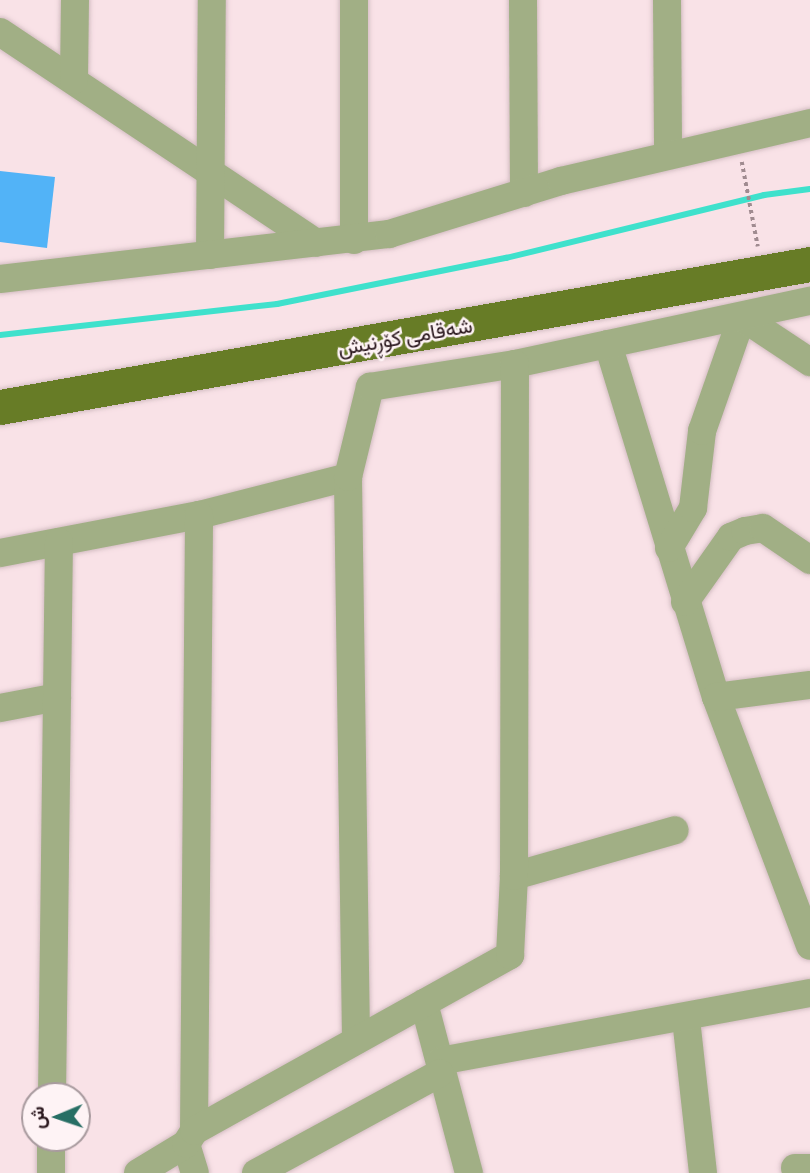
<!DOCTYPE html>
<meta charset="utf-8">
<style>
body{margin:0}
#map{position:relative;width:810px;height:1173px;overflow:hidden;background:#f9e2e7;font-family:"Titillium Web",Vazirmatn,sans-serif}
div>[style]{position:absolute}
.stream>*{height:6px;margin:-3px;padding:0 3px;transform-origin:3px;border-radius:3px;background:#3fe1cc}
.building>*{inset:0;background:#52b3f7}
.path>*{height:3.5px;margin-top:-1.75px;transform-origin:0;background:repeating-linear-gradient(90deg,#a08b90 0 3.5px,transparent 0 7px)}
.roads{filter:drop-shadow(0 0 2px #d3bdc2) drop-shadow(0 0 2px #d3bdc2)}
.minor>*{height:28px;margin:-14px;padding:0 14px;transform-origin:14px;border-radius:14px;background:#a1af85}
.major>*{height:35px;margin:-17.5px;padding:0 17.5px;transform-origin:17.5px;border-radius:17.5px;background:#677c26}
span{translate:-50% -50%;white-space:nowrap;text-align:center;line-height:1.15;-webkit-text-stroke:5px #fef3f5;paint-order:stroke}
.street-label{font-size:21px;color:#28151b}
.north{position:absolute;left:21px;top:1082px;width:70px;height:70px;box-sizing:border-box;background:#fef3f5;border:2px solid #a89a9e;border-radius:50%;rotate:268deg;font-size:19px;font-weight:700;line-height:28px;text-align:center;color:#28151b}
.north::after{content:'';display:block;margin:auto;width:24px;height:32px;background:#276e64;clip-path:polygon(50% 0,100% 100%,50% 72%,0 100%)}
</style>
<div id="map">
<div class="stream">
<div style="left:0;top:335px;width:279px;rotate:-6.4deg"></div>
<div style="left:277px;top:304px;width:234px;rotate:-11.4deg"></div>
<div style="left:506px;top:258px;width:266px;rotate:-13.7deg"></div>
<div style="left:764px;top:195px;width:46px;rotate:-7.4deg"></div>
</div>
<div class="building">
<div style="clip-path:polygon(0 171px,55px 177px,47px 248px,0 242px)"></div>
</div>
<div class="path">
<div style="left:742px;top:162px;width:86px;rotate:79.3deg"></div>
</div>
<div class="roads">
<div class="minor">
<div style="left:523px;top:0;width:193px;rotate:89.7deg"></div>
<div style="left:667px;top:0;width:155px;rotate:89.6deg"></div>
<div style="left:0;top:32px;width:380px;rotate:33.7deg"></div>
<div style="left:74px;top:80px;width:80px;rotate:-89.3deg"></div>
<div style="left:354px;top:240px;width:240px;rotate:-90deg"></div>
<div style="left:210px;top:255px;width:255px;rotate:-89.6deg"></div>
<div style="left:0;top:279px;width:392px;rotate:-6.6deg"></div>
<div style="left:389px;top:234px;width:180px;rotate:-17.1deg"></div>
<div style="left:561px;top:181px;width:256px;rotate:-13.1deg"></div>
<div style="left:608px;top:344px;width:369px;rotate:73deg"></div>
<div style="left:716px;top:697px;width:266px;rotate:69.3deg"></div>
<div style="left:669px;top:548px;width:47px;rotate:-59deg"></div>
<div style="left:693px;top:508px;width:78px;rotate:-83.3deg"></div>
<div style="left:702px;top:431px;width:121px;rotate:-70.7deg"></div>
<div style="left:742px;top:317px;width:82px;rotate:33.5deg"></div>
<div style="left:0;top:553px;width:203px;rotate:-10.8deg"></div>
<div style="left:199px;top:515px;width:154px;rotate:-14.3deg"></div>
<div style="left:685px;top:602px;width:80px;rotate:-54.7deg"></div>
<div style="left:731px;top:537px;width:15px;rotate:-23deg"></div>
<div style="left:745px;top:531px;width:18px;rotate:-9deg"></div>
<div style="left:763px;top:528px;width:57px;rotate:34.2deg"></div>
<div style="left:716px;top:697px;width:95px;rotate:-7.3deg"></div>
<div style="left:0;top:708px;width:58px;rotate:-10.9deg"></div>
<div style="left:514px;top:876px;width:167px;rotate:-15.9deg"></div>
<div style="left:424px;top:1003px;width:176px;rotate:75.2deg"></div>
<div style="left:686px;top:1019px;width:155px;rotate:83.7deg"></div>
<div style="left:356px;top:1038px;width:561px;rotate:-90.82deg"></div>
<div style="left:348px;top:477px;width:93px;rotate:-76.3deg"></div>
<div style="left:370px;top:387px;width:147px;rotate:-9deg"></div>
<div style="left:515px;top:364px;width:302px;rotate:-12.1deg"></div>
<div style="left:440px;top:1061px;width:376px;rotate:-10.4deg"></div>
<div style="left:52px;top:1096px;width:554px;rotate:-89.28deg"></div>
<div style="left:194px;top:1131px;width:616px;rotate:-89.53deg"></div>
<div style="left:186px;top:1144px;width:30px;rotate:73deg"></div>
<div style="left:795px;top:1168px;width:15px"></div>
<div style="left:51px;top:1173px;width:35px;rotate:-90deg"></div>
<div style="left:138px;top:1173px;width:56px;rotate:-31.1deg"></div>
<div style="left:186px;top:1144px;width:15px;rotate:-58deg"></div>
<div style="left:194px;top:1131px;width:362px;rotate:-29.1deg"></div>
<div style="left:510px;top:955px;width:79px;rotate:-87.1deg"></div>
<div style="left:514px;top:876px;width:512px;rotate:-89.89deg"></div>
<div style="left:256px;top:1173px;width:209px;rotate:-28.5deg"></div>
</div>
<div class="major">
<div style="left:0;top:407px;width:823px;rotate:-10.01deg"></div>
</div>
</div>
<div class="street-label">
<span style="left:405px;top:336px;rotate:-10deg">شەقامی کۆڕنیش</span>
</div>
<div class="north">ش</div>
</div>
